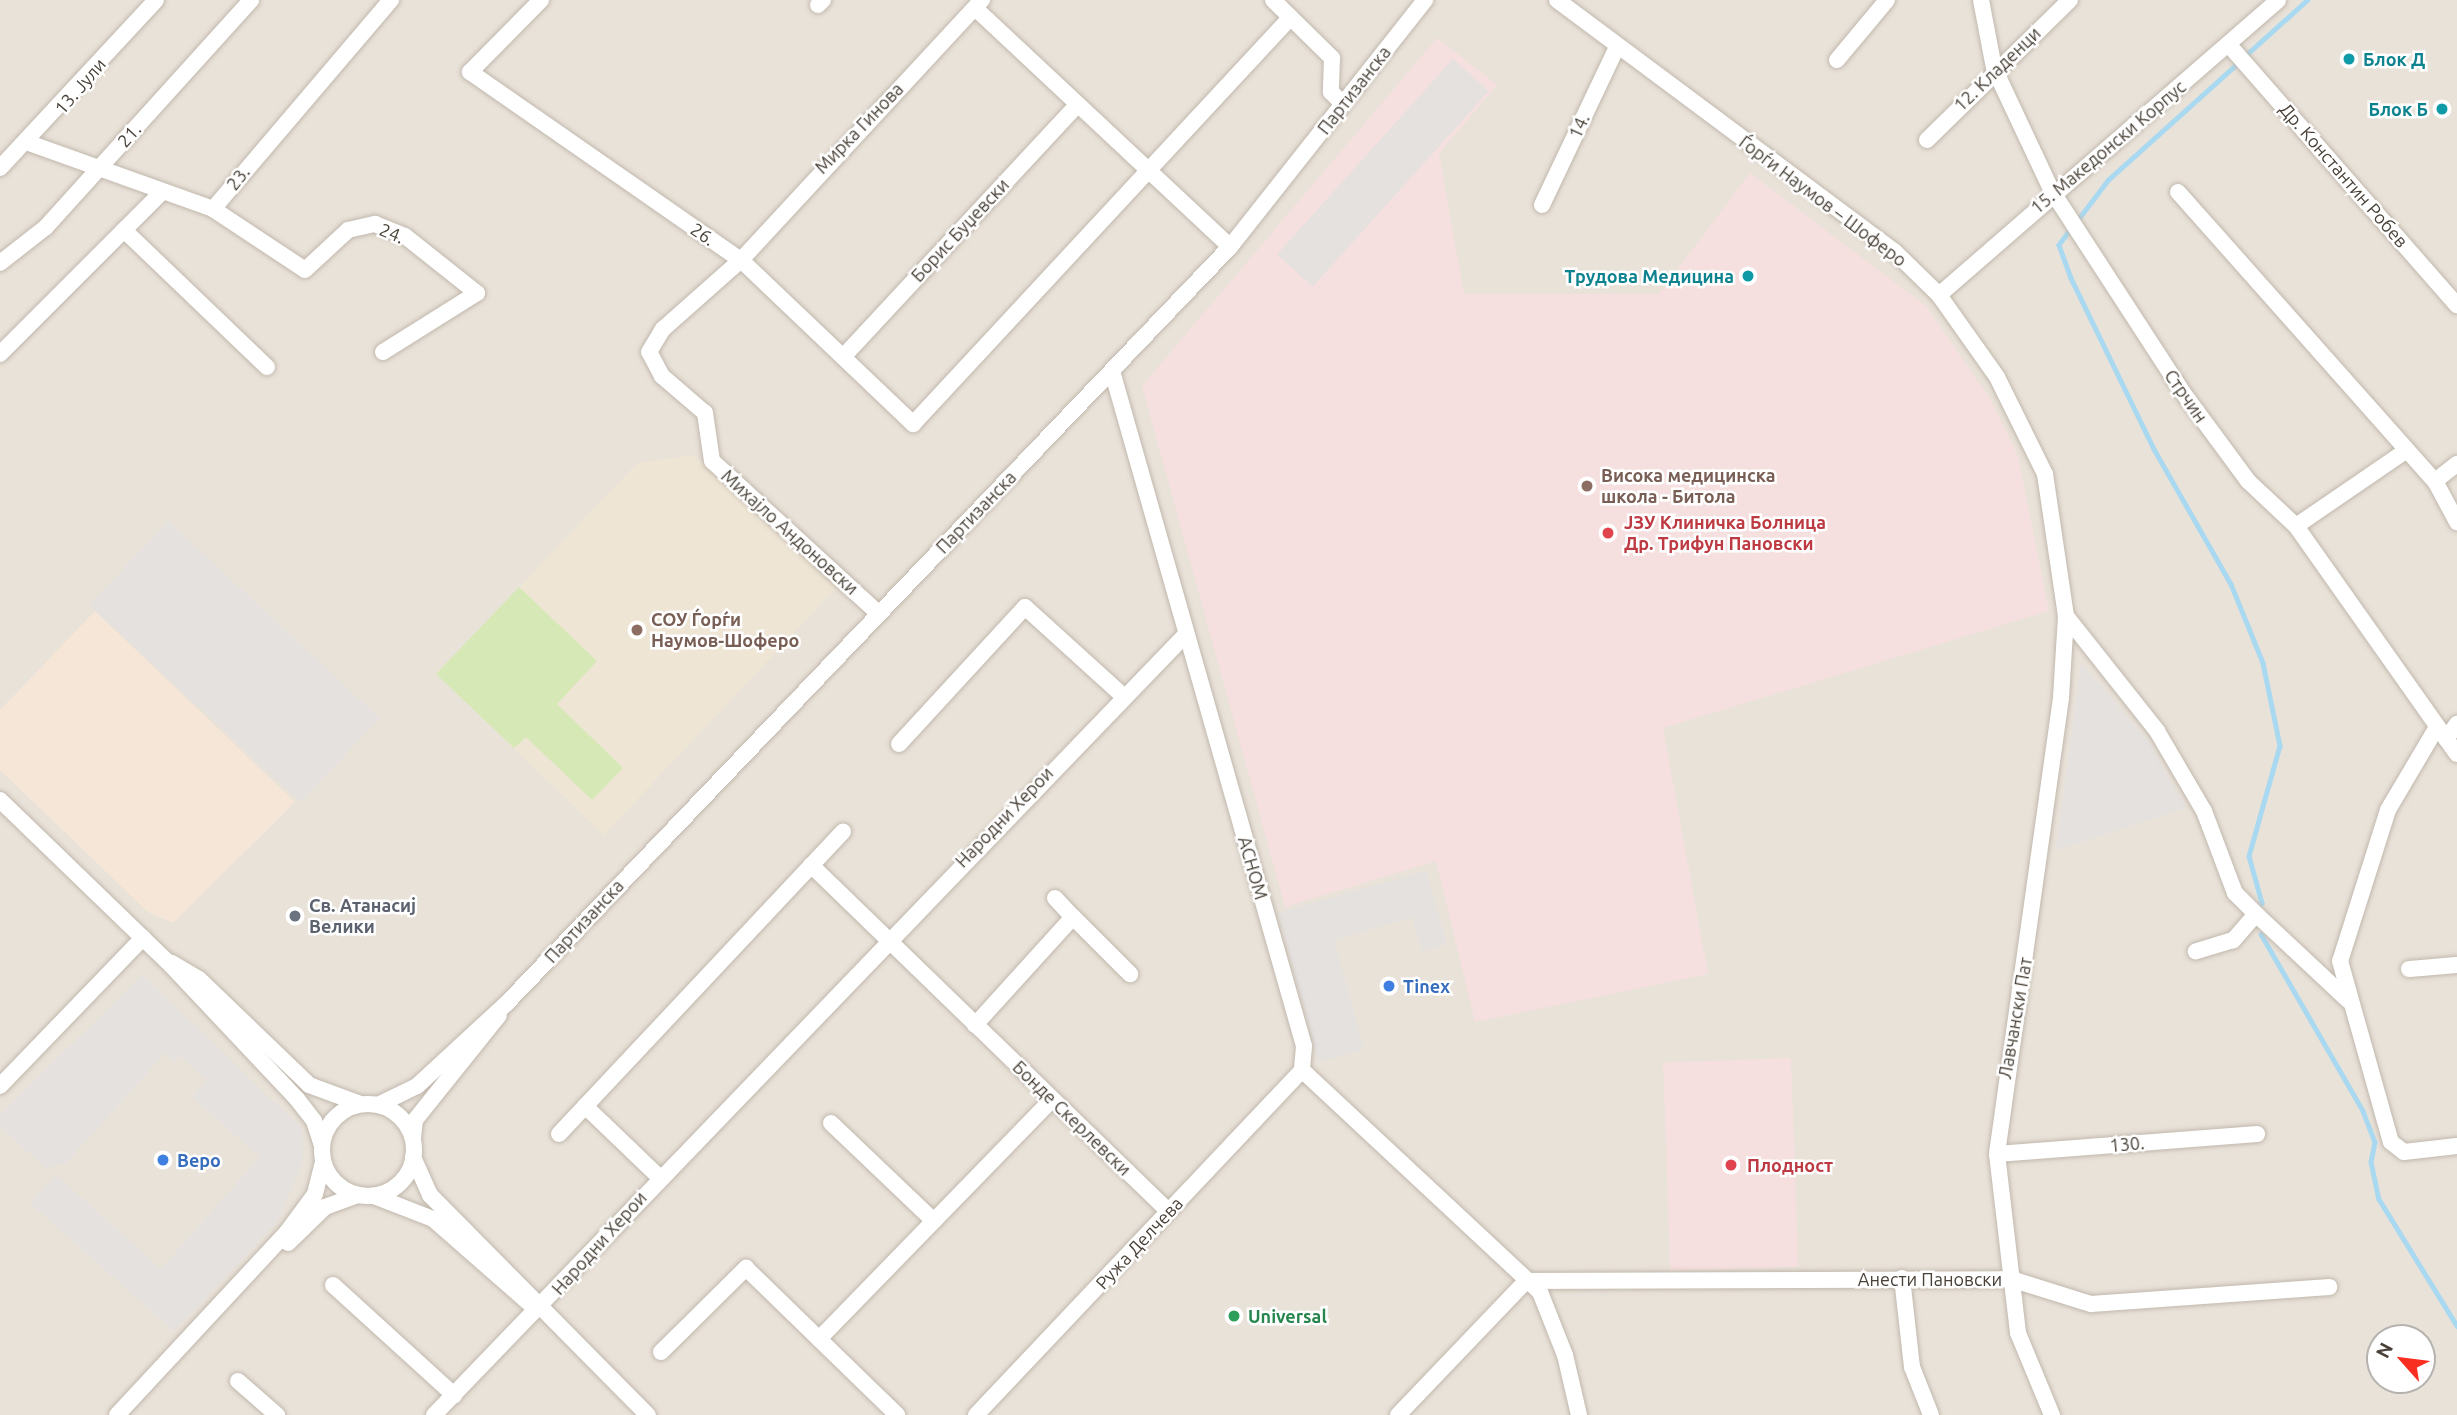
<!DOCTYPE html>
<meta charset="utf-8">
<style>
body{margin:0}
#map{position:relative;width:2457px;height:1415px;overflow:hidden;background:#f5f1eb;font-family:Ubuntu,sans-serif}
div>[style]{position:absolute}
.residential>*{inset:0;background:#e9e2d9}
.commercial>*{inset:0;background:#f6e6d7}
.education>*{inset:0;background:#eee5d5}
.medical>*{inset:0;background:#f5e0df;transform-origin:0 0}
.green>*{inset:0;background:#d5e8b5}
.parking>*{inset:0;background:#e4e1df;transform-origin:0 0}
.stream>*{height:4.5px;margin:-2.25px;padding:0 2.25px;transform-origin:2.25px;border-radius:2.25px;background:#a9d9f0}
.roads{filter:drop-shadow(0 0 2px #c1b8ad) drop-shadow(0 0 2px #c1b8ad)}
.minor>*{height:16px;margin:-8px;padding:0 8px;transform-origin:8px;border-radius:8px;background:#fff}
.minor>.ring{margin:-8px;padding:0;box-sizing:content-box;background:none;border:16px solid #fff;border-radius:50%}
.dots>*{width:19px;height:19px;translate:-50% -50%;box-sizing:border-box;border:4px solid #fff;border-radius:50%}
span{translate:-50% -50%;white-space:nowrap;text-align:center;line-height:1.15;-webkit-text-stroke:5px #fff;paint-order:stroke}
.culture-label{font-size:18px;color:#0d838f;font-weight:700}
.left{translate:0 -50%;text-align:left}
.right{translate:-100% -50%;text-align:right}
.street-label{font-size:18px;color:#494138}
.education-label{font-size:18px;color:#785e54;font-weight:700}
.health-label{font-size:18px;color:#be3a42;font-weight:700}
.worship-label{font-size:18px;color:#5b616d;font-weight:700}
.shop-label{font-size:18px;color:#366cbe;font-weight:700}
.leisure-label{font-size:18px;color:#27864d;font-weight:700}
.north{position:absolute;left:2366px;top:1324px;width:70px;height:70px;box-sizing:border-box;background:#fff;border:2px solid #b6b3af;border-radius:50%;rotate:298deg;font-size:19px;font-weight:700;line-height:28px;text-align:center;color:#494138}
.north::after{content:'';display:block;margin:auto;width:24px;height:32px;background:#f72e20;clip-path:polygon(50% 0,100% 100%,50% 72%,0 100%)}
</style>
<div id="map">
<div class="residential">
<div style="clip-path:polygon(evenodd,0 0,2457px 0,2457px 1415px,0 1415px,0 0,2380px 1338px,2422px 1338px,2422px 1380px,2380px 1380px,2380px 1338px)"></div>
</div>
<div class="commercial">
<div style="clip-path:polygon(95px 611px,295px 802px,173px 923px,148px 912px,0 770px,0 710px)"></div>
</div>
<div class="education">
<div style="clip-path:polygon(694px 455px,837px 587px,604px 835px,436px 674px,637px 463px)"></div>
</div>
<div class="medical">
<div style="clip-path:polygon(1437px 38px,1497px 85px,1439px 154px,1464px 294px,1659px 294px,1750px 173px,1926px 306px,1990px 399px,2018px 456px,2049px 611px,1663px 728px,1708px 974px,1475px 1022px,1436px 861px,1285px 907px,1142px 386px)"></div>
<div style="left:1791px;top:1058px;width:209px;height:128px;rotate:88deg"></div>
</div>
<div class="green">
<div style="clip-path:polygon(519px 587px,597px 661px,557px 704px,623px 768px,592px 800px,526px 737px,514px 748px,436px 674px)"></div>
</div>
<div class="parking">
<div style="left:1453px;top:59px;width:48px;height:263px;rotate:42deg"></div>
<div style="left:168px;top:521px;width:289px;height:115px;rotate:43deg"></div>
<div style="clip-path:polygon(2081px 663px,2148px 741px,2186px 808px,2056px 850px)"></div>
<div style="clip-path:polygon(1426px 871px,1447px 944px,1422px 951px,1412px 917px,1334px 940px,1364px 1049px,1319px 1062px,1278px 913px)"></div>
<div style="clip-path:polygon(142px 975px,301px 1128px,303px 1143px,302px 1163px,277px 1222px,174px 1331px,30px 1203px,56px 1175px,161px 1269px,260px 1157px,192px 1097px,207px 1080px,180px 1056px,175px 1062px,165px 1053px,66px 1163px,46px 1168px,0 1127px,0 1115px)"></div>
</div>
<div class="stream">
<div style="left:2245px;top:56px;width:84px;rotate:-42.1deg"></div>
<div style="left:2076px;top:222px;width:53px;rotate:-52.7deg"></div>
<div style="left:2108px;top:180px;width:176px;rotate:-42deg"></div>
<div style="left:2071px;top:229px;width:20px;rotate:127deg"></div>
<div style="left:2059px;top:245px;width:33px;rotate:70deg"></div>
<div style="left:2070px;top:276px;width:192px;rotate:64.1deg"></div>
<div style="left:2154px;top:449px;width:155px;rotate:60.3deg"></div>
<div style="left:2231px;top:584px;width:85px;rotate:67.9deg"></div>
<div style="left:2263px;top:663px;width:85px;rotate:78.4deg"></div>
<div style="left:2280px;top:746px;width:114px;rotate:105.7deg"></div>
<div style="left:2249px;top:856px;width:49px;rotate:74.5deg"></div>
<div style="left:2261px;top:934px;width:204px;rotate:60deg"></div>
<div style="left:2363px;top:1111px;width:33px;rotate:69deg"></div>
<div style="left:2375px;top:1142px;width:20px;rotate:101deg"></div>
<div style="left:2371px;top:1162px;width:38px;rotate:78deg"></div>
<div style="left:2379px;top:1199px;width:149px;rotate:58.4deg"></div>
</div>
<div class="roads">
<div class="minor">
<div style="left:541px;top:0;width:101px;rotate:134.6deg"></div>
<div style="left:470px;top:72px;width:330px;rotate:34.8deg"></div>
<div style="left:741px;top:260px;width:238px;rotate:43.6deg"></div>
<div style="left:913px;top:424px;width:555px;rotate:-47.12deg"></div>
<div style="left:1273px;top:0;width:83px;rotate:44.5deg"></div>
<div style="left:1332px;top:58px;width:34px;rotate:92deg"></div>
<div style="left:1331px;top:92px;width:17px;rotate:45deg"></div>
<div style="left:1557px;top:0;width:422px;rotate:36.7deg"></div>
<div style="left:1895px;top:252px;width:62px;rotate:44.3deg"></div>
<div style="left:1939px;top:295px;width:100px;rotate:54.7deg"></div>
<div style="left:1997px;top:377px;width:108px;rotate:63.7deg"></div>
<div style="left:2045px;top:474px;width:144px;rotate:81.6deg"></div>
<div style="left:2066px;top:616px;width:82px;rotate:93.5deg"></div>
<div style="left:2061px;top:698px;width:460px;rotate:98deg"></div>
<div style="left:1997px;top:1154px;width:180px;rotate:83.3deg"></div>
<div style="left:2018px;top:1333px;width:89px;rotate:67.5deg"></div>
<div style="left:1981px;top:0;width:69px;rotate:79.2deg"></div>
<div style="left:1994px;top:68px;width:136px;rotate:64.8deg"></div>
<div style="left:2052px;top:191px;width:237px;rotate:57deg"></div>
<div style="left:2181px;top:390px;width:113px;rotate:53.6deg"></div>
<div style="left:2248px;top:481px;width:66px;rotate:43.2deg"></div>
<div style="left:2296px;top:526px;width:279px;rotate:54.8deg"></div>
<div style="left:818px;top:5px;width:7px;rotate:-45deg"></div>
<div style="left:975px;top:8px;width:349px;rotate:43.1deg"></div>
<div style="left:2229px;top:45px;width:346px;rotate:48.8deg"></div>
<div style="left:1837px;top:60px;width:78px;rotate:-50.2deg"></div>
<div style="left:1927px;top:140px;width:200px;rotate:-44.4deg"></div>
<div style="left:29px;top:143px;width:195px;rotate:19.7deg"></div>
<div style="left:213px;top:209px;width:110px;rotate:33.5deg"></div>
<div style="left:305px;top:270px;width:59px;rotate:-42.9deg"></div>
<div style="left:348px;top:230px;width:28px;rotate:-13deg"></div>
<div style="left:375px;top:224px;width:32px;rotate:22deg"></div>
<div style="left:405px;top:236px;width:92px;rotate:38.4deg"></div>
<div style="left:477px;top:293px;width:111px;rotate:147.9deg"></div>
<div style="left:0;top:168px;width:229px;rotate:-47.1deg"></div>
<div style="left:2178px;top:192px;width:387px;rotate:48.4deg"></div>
<div style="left:2435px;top:481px;width:47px;rotate:61.8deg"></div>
<div style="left:1542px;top:205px;width:175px;rotate:-64.6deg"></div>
<div style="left:213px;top:209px;width:275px;rotate:-49.6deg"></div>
<div style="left:124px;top:230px;width:198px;rotate:43.8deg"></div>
<div style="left:0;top:263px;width:58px;rotate:-38deg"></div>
<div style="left:46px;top:227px;width:306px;rotate:-47.9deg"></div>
<div style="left:1939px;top:295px;width:449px;rotate:-41deg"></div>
<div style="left:0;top:354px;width:228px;rotate:-45deg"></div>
<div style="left:843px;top:357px;width:345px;rotate:-47.1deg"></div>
<div style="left:1112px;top:371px;width:702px;rotate:74.12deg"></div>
<div style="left:1304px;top:1046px;width:24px;rotate:95deg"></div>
<div style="left:2435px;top:481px;width:28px;rotate:-38deg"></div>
<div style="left:2296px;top:526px;width:131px;rotate:-34.4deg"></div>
<div style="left:878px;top:613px;width:225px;rotate:-137.5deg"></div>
<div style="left:712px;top:461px;width:49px;rotate:-98.3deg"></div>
<div style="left:705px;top:413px;width:57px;rotate:-139.3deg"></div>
<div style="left:662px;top:376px;width:27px;rotate:-118deg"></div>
<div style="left:649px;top:352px;width:27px;rotate:-59deg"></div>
<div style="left:663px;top:329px;width:104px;rotate:-41.5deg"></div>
<div style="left:741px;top:260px;width:355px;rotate:-47.2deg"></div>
<div style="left:2066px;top:616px;width:147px;rotate:51.6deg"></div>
<div style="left:2157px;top:731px;width:93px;rotate:59.6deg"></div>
<div style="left:2204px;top:811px;width:88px;rotate:69.3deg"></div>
<div style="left:2235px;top:893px;width:30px;rotate:45deg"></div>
<div style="left:2256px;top:914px;width:35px;rotate:131deg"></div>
<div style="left:2233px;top:940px;width:39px;rotate:163deg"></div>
<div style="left:2437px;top:727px;width:96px;rotate:120.6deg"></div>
<div style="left:2388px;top:810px;width:158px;rotate:107.6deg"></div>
<div style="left:2340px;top:961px;width:188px;rotate:74.3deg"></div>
<div style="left:2391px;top:1142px;width:16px;rotate:38deg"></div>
<div style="left:2404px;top:1152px;width:53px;rotate:-6.5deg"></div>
<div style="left:2446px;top:739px;width:19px;rotate:-54deg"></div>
<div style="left:899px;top:744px;width:186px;rotate:-47.4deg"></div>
<div style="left:1025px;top:607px;width:131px;rotate:42.2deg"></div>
<div style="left:0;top:800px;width:232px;rotate:44deg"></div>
<div style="left:167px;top:961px;width:190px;rotate:46.7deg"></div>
<div style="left:297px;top:1099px;width:28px;rotate:52deg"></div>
<div style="left:314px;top:1121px;width:25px;rotate:72deg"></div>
<div style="left:811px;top:865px;width:497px;rotate:44.1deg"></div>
<div style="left:1055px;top:898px;width:26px;rotate:47deg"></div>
<div style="left:2256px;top:914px;width:126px;rotate:43.1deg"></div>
<div style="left:172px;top:963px;width:31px;rotate:31deg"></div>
<div style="left:199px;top:979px;width:153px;rotate:43.9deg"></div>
<div style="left:309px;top:1085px;width:55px;rotate:20.1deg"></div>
<div style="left:2409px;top:969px;width:48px;rotate:-4.8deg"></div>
<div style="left:975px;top:1025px;width:146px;rotate:-47.8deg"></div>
<div style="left:1073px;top:917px;width:81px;rotate:45deg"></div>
<div style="left:1302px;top:1070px;width:325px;rotate:43deg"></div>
<div style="left:1540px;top:1292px;width:68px;rotate:68.4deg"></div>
<div style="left:1565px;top:1355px;width:62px;rotate:76.9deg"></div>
<div style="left:0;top:1086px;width:206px;rotate:-46deg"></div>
<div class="ring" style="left:322px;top:1104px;width:76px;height:76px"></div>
<div style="left:378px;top:1105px;width:43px;rotate:-26deg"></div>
<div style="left:417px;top:1086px;width:121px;rotate:-42.7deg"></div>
<div style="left:506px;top:1004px;width:1047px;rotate:-46.28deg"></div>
<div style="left:1230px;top:247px;width:315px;rotate:-51.7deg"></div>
<div style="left:585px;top:1106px;width:103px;rotate:43.8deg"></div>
<div style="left:831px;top:1123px;width:142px;rotate:43.6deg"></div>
<div style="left:559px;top:1134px;width:415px;rotate:-46.8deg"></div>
<div style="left:413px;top:1138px;width:18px;rotate:-84deg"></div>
<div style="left:415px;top:1120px;width:134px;rotate:-51.3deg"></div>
<div style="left:1997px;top:1154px;width:261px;rotate:-4.4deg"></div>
<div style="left:413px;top:1157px;width:42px;rotate:65.9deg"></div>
<div style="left:430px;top:1195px;width:310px;rotate:45.3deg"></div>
<div style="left:374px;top:1196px;width:63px;rotate:21.3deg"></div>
<div style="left:433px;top:1219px;width:129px;rotate:41.2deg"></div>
<div style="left:288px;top:1243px;width:52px;rotate:-44.2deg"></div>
<div style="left:325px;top:1207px;width:35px;rotate:-20deg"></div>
<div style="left:1902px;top:1278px;width:90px;rotate:83.6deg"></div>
<div style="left:1912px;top:1367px;width:52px;rotate:68.4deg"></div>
<div style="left:1526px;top:1281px;width:485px;rotate:-0.2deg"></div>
<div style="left:2011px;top:1279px;width:84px;rotate:17.4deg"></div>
<div style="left:2091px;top:1304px;width:239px;rotate:-4.1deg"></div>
<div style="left:333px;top:1285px;width:164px;rotate:42.3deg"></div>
<div style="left:819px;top:1339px;width:334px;rotate:-45.8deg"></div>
<div style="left:661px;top:1352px;width:120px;rotate:-44.7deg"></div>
<div style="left:746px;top:1268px;width:211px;rotate:44.2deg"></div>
<div style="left:238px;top:1381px;width:52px;rotate:41.1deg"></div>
<div style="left:117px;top:1415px;width:250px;rotate:-47.1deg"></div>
<div style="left:287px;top:1232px;width:47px;rotate:-53.6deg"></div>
<div style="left:315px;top:1194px;width:34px;rotate:-76deg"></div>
<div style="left:434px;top:1415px;width:1084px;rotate:-46.08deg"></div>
<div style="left:976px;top:1415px;width:475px;rotate:-46.6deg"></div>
<div style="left:1398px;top:1415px;width:185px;rotate:-46.3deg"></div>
</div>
</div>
<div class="dots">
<div style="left:2349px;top:59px;background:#0f9aa8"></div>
<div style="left:2442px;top:109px;background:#0f9aa8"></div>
<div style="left:1748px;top:276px;background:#0f9aa8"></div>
<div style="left:1587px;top:486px;background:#8d6e63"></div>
<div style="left:1608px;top:533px;background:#e0444e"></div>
<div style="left:637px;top:630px;background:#8d6e63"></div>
<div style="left:295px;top:916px;background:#6b7280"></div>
<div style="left:1389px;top:986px;background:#3f7fe0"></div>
<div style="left:163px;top:1160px;background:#3f7fe0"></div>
<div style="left:1731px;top:1165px;background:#e0444e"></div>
<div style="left:1234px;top:1316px;background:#2e9e5b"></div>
</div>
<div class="culture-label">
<span class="left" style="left:2363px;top:59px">Блок Д</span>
<span class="right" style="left:2428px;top:109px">Блок Б</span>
<span class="right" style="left:1734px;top:276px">Трудова Медицина</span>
</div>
<div class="street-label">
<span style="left:1997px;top:69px;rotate:-44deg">12. Кладенци</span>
<span style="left:80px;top:86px;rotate:-49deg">13. Јули</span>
<span style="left:1354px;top:90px;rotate:-52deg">Партизанска</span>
<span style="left:1579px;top:126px;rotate:-65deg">14.</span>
<span style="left:859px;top:128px;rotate:-46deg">Мирка Гинова</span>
<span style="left:129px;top:135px;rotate:-48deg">21.</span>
<span style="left:2108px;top:147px;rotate:-40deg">15. Македонски Корпус</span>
<span style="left:2344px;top:175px;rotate:49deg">Др. Константин Робев</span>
<span style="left:238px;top:178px;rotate:-51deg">23.</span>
<span style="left:1823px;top:201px;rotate:37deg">Ѓорѓи Наумов – Шоферо</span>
<span style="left:960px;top:230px;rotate:-47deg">Борис Буџевски</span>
<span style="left:392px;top:233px;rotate:22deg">24.</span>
<span style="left:703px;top:234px;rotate:34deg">26.</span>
<span style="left:2186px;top:396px;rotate:55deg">Стрчин</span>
<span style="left:976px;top:512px;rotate:-46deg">Партизанска</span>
<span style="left:790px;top:532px;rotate:42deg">Михајло Андоновски</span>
<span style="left:1004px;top:817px;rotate:-46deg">Народни Херои</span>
<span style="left:1253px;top:868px;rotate:74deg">АСНОМ</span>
<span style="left:584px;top:921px;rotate:-47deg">Партизанска</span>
<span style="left:2015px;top:1018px;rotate:-80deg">Лавчански Пат</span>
<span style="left:1072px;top:1118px;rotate:44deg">Бонде Скерлевски</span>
<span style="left:2127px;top:1144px;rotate:-5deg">130.</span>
<span style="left:599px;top:1243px;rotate:-48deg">Народни Херои</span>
<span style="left:1139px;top:1243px;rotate:-47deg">Ружа Делчева</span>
<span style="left:1930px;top:1279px">Анести Пановски</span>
</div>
<div class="education-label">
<span class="left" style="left:1601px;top:486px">Висока медицинска<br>школа - Битола</span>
<span class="left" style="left:651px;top:630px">СОУ Ѓорѓи<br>Наумов-Шоферо</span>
</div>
<div class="health-label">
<span class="left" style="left:1624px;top:533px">ЈЗУ Клиничка Болница<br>Др. Трифун Пановски</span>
<span class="left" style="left:1747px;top:1165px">Плодност</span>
</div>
<div class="worship-label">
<span class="left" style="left:309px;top:916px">Св. Атанасиј<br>Велики</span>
</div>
<div class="shop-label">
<span class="left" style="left:1403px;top:986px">Tinex</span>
<span class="left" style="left:177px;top:1160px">Веро</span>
</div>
<div class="leisure-label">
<span class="left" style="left:1248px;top:1316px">Universal</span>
</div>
<div class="north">N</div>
</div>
